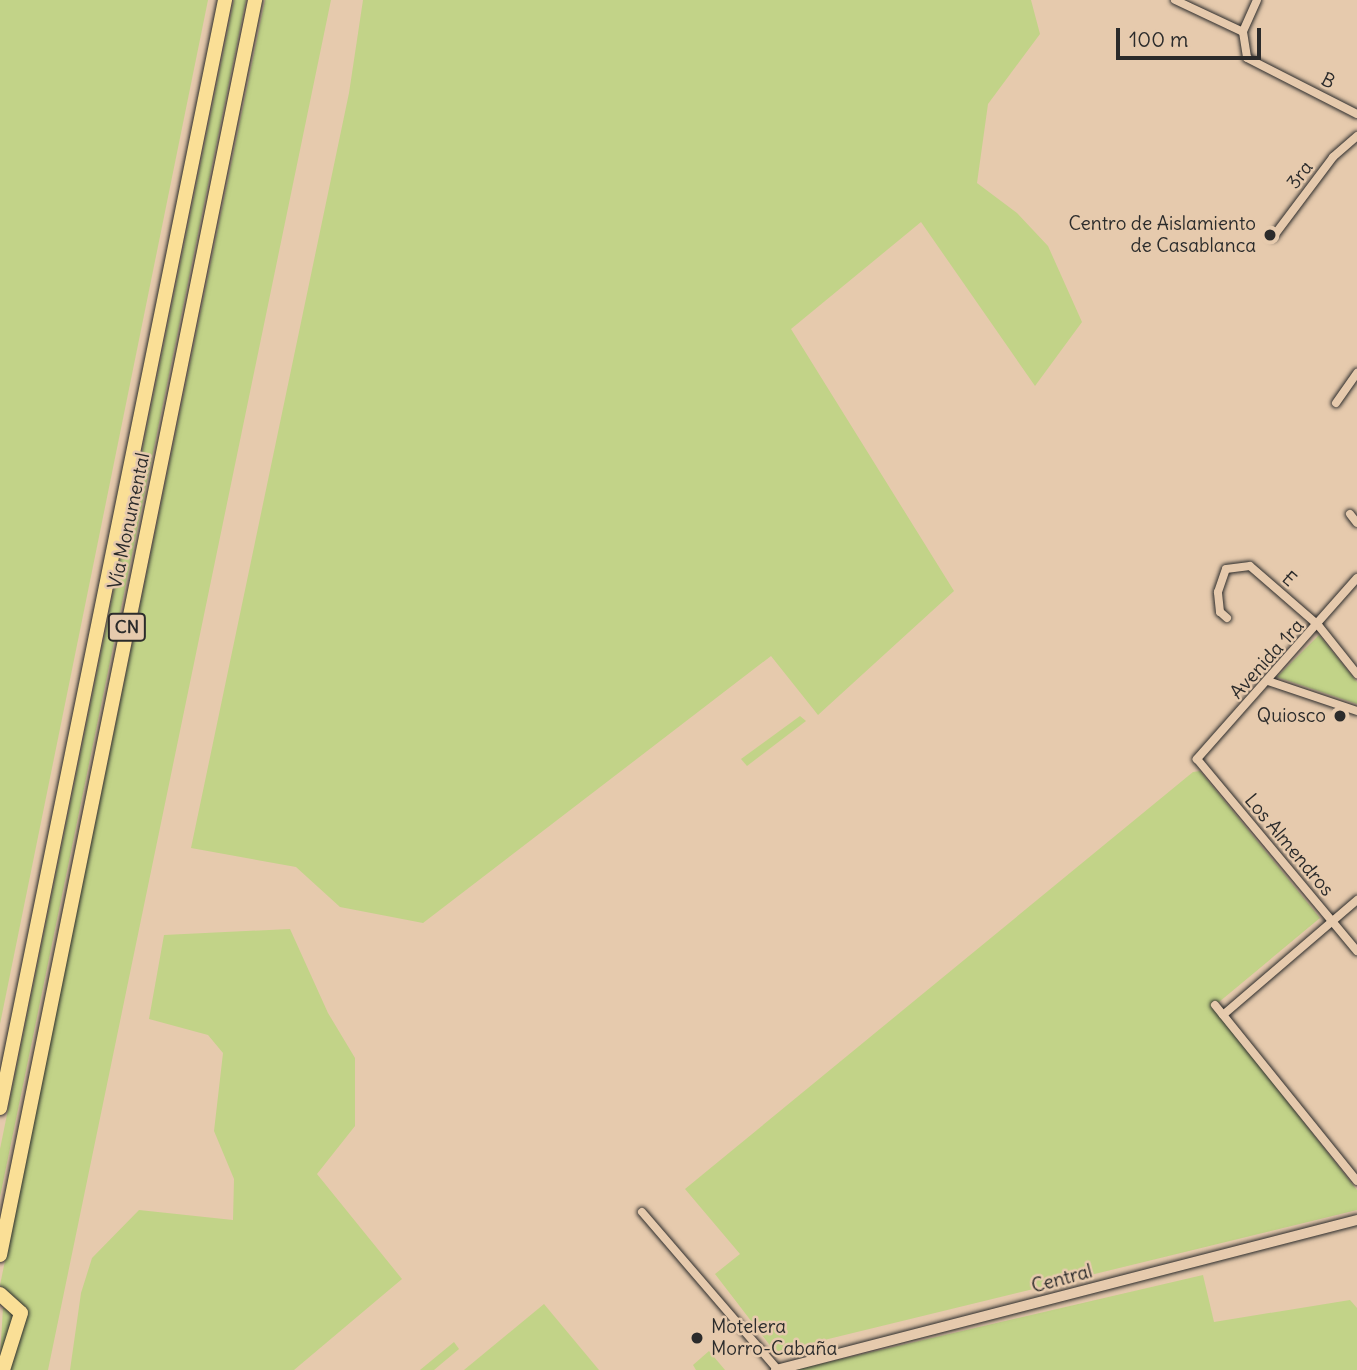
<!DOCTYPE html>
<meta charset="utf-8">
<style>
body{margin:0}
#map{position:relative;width:1357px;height:1370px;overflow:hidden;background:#e6caad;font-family:Delius,sans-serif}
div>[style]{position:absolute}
.green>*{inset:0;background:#c2d388}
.roads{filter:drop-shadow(0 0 2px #2b2b2b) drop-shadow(0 0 2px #2b2b2b)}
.minor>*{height:8px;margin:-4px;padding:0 4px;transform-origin:4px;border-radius:4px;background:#e6caad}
.tertiary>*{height:10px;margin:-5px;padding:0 5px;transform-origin:5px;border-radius:5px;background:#e6caad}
.motorway>*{height:14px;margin:-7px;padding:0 7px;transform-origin:7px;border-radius:7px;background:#fadf96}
.dots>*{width:19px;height:19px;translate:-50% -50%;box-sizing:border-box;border:4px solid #e6caad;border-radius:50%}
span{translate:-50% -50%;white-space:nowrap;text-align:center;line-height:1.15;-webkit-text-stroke:5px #e6caad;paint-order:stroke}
.shield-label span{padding:2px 5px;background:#e6caad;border:2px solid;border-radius:5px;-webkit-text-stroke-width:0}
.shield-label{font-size:18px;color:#2b2b2b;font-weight:700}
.street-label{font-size:19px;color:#2b2b2b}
.poi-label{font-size:19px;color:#2b2b2b}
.right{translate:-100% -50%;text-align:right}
.left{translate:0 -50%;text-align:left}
.scale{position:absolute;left:1116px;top:28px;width:145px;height:32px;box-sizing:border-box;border:4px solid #2b2b2b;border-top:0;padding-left:9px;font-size:21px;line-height:24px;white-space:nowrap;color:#2b2b2b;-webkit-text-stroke:5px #e6caad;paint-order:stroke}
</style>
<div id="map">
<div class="green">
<div style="clip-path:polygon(0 0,208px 0,0 1024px)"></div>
<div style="clip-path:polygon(234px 0,246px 0,0 1197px,0 1149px)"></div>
<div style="clip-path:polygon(265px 0,331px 0,48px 1370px,9px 1370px,25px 1311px,0 1285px)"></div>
<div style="clip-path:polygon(363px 0,1031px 0,1040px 34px,988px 104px,977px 183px,1017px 213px,1048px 246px,1082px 322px,1035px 386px,921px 222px,791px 329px,954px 591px,818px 715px,771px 656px,423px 923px,340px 907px,296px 867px,191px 848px,349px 93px)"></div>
<div style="clip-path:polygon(1319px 635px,1357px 682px,1357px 704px,1277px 677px)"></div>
<div style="clip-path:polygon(800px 716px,806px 721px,747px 766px,741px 759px)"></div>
<div style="clip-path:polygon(1200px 771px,1320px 918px,1213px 1007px,1357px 1190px,1357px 1210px,775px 1352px,715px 1274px,740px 1254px,685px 1189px,1193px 772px)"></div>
<div style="clip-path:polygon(290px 929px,328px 1013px,355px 1058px,355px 1126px,317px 1174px,402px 1279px,294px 1370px,70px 1370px,81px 1293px,92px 1258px,139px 1210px,233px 1220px,234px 1179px,214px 1131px,223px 1053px,208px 1035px,149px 1019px,164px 935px)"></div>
<div style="clip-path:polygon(1203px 1275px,1214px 1322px,1350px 1300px,1357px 1308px,1357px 1370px,794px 1370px)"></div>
<div style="clip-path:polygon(544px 1304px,599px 1370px,464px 1370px)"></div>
<div style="clip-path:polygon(3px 1308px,14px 1311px,16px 1320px,0 1358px)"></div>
<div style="clip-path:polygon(454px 1342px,459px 1349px,434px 1370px,420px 1370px)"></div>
<div style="clip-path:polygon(709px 1351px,725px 1370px,696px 1370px,693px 1365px)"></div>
</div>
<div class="roads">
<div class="minor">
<div style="left:1175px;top:0;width:75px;rotate:25.2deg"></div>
<div style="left:1257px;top:0;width:35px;rotate:114deg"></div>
<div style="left:1243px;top:32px;width:26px;rotate:81deg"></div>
<div style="left:1247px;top:58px;width:123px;rotate:27deg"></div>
<div style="left:1273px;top:237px;width:100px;rotate:-53.1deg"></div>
<div style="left:1333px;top:157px;width:32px;rotate:-41deg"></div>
<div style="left:1336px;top:403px;width:37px;rotate:-55deg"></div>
<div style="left:1350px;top:514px;width:11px;rotate:52deg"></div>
<div style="left:1357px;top:578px;width:242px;rotate:131.5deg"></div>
<div style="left:1197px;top:759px;width:250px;rotate:50.2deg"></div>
<div style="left:1227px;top:618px;width:9px;rotate:-139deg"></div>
<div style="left:1220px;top:612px;width:20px;rotate:-96deg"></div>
<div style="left:1218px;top:592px;width:24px;rotate:-71deg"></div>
<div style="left:1226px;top:569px;width:24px;rotate:-7deg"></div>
<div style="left:1250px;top:566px;width:90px;rotate:40.9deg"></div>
<div style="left:1318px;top:625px;width:63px;rotate:51.5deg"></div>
<div style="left:1268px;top:681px;width:94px;rotate:18.6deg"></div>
<div style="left:1215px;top:1005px;width:226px;rotate:51.1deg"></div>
<div style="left:1223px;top:1015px;width:177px;rotate:-40.6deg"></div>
<div style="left:642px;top:1212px;width:207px;rotate:49.3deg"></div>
</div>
<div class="tertiary">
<div style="left:776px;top:1370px;width:600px;rotate:-14.48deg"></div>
</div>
<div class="motorway">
<div style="left:0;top:1108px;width:1131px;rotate:-78.52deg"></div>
<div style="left:0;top:1255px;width:1281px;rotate:-78.51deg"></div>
<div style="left:0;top:1294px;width:28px;rotate:42deg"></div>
<div style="left:21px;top:1313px;width:60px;rotate:107.5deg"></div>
</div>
</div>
<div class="dots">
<div style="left:1270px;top:235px;background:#2b2b2b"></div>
<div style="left:1340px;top:716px;background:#2b2b2b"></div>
<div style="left:697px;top:1338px;background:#2b2b2b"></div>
</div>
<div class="shield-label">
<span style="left:127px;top:627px">CN</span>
</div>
<div class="street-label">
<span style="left:1328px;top:81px;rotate:27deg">B</span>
<span style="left:1300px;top:175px;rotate:-53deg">3ra</span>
<span style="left:129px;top:521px;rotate:-78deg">Vía Monumental</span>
<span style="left:1289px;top:579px;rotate:41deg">E</span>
<span style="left:1267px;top:659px;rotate:-48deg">Avenida 1ra</span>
<span style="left:1289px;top:845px;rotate:50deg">Los Almendros</span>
<span style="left:1062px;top:1279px;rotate:-15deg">Central</span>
</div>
<div class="poi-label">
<span class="right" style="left:1256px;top:235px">Centro de Aislamiento<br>de Casablanca</span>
<span class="right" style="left:1326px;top:716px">Quiosco</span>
<span class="left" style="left:711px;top:1338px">Motelera<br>Morro-Cabaña</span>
</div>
<div class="scale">100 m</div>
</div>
